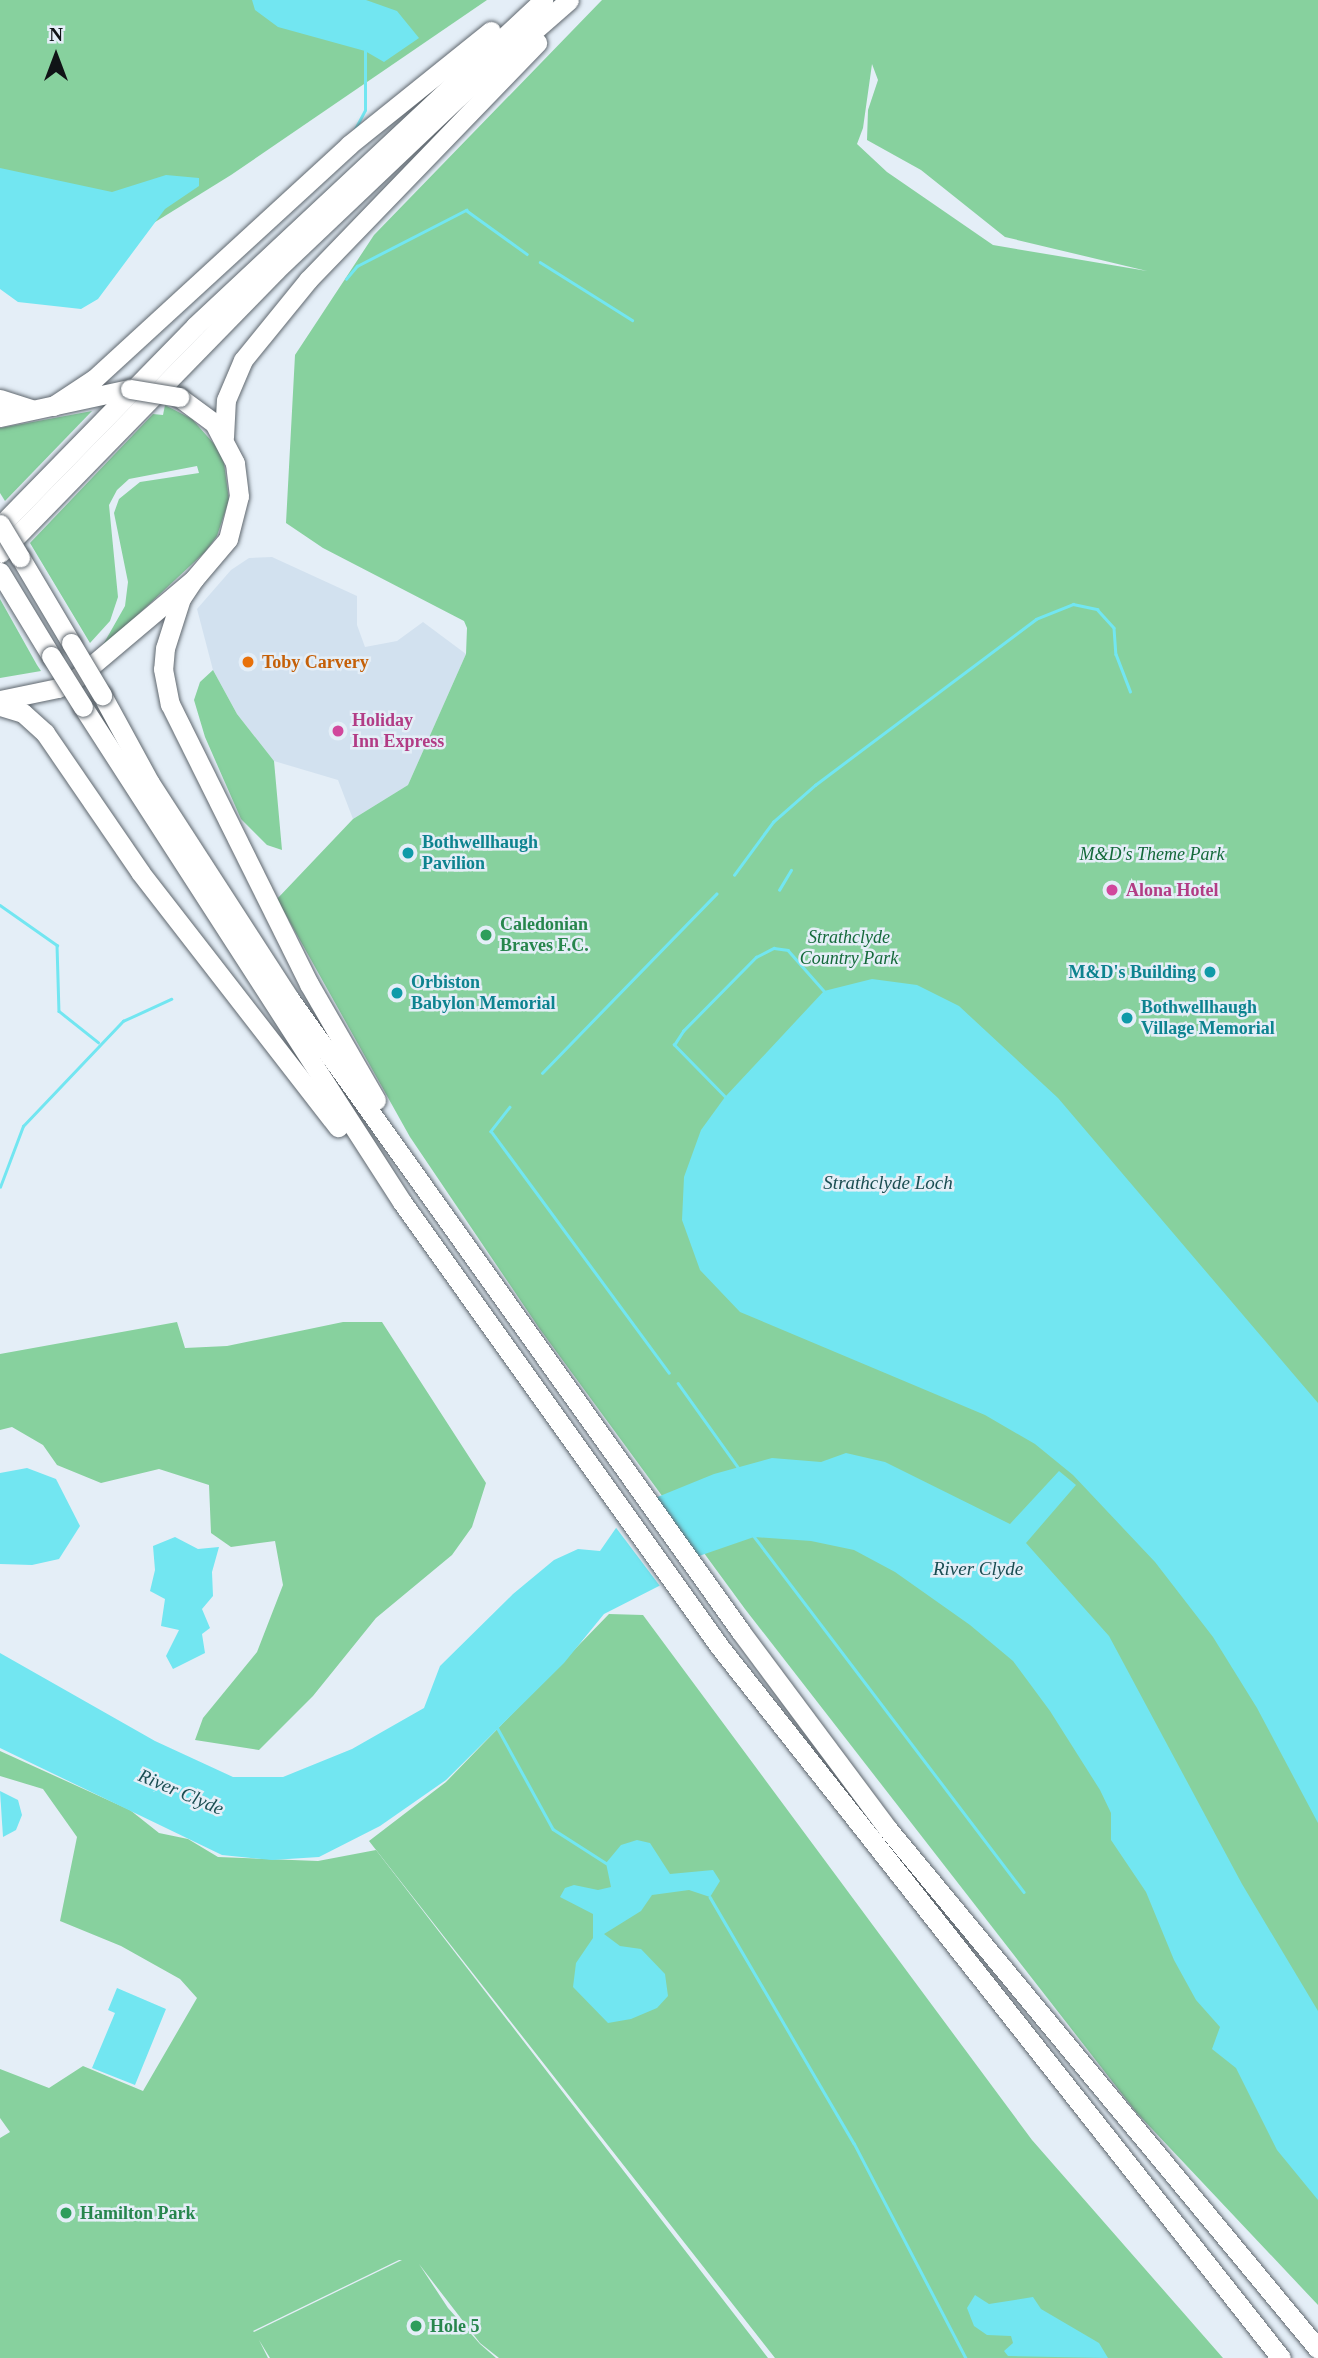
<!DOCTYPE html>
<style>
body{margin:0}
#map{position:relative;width:1318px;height:2358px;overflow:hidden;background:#e4eef7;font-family:"Times New Roman",serif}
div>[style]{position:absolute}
.built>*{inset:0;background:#d2e1ef}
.green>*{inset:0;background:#87d19e}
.water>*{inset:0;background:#72e6f1}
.pier>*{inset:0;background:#e4eef7;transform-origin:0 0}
.stream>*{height:2.5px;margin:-1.25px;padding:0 1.25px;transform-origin:1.25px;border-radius:1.25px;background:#72e6f1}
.roads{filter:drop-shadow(0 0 2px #5f676e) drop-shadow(0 0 2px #5f676e)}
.highway>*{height:19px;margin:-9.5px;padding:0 9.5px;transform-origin:9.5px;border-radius:9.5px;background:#fff}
.bridges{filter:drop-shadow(0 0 2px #5f676e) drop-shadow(0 0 2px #5f676e)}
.highway-bridge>*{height:19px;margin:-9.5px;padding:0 9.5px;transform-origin:9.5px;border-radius:9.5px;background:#fff}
.dots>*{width:19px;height:19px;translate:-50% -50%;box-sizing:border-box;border:4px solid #e4eef7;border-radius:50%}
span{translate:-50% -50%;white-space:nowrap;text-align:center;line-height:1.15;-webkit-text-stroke:5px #e4eef7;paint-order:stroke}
.food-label{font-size:18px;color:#c56008;font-weight:700}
.left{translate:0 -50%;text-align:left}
.hotel-label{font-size:18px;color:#b23c85;font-weight:700}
.culture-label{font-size:18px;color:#0d838f;font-weight:700}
.right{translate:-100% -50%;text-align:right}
.park-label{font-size:18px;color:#14693a;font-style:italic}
.leisure-label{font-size:18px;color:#27864d;font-weight:700}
.water-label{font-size:19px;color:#1a4d52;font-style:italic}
.north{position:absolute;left:21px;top:21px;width:70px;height:70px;-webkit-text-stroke:5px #e4eef7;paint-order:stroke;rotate:0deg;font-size:19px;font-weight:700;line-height:28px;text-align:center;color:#101316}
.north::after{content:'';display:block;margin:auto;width:24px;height:32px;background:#101316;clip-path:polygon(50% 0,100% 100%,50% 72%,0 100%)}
</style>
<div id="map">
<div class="built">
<div style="clip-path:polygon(272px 557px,357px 596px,357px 625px,365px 647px,397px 641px,423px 622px,466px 654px,408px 785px,353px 819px,338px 780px,274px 761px,237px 714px,213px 670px,197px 609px,231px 570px,249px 558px)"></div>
</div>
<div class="green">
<div style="clip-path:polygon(0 0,487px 0,231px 175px,89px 263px,0 257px)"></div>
<div style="clip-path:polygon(evenodd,602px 0,1318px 0,1318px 2305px,1136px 2112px,745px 1609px,539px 1328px,410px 1137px,277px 899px,353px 819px,408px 785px,466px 654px,467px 628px,464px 621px,323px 548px,286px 523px,295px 355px,374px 235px,602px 0,872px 64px,878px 80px,868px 110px,867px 140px,921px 170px,1005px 237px,1147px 271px,993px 245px,887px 172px,857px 144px,863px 128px,872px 64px)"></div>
<div style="clip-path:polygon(165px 405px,192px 419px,215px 445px,224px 463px,229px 500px,217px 536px,205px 552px,100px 650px,125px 606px,128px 582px,114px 513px,119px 499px,140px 482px,199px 473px,197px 466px,129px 479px,117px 490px,109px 505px,118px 597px,110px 621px,90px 643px,30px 543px,153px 414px,163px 415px)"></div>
<div style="clip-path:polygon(92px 411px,5px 501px,0 493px,0 428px)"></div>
<div style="clip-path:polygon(0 599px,37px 665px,41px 671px,0 678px)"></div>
<div style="clip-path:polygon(213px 670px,237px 714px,274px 761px,282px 850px,267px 845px,241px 819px,205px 737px,194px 700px,200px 682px)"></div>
<div style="clip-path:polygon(177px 1322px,185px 1348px,227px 1346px,343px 1322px,382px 1322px,486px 1483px,472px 1527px,452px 1555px,376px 1618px,313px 1696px,259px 1750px,195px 1740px,203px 1718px,257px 1652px,283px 1585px,275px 1541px,231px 1547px,211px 1533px,209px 1485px,159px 1469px,101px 1483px,57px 1465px,43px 1445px,12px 1427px,0 1430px,0 1354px)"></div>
<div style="clip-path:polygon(609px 1614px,643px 1615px,1032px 2140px,1223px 2358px,775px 2358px,369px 1841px,446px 1782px)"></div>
<div style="clip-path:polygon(evenodd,0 1751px,130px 1810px,159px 1833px,188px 1839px,218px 1857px,318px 1861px,376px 1850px,768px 2358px,499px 2358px,480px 2343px,419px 2264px,448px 2308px,480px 2344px,496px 2358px,270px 2358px,259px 2340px,268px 2358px,0 2358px,0 2138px,10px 2132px,0 2118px,0 2069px,49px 2088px,83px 2066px,143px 2091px,197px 1998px,180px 1979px,121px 1946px,60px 1921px,77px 1837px,43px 1789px,0 1776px,0 1751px,402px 2260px,254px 2332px,253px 2331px,399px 2260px,402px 2260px)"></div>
</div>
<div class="water">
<div style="clip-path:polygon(252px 0,366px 0,397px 11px,419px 38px,384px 62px,365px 51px,278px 27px,255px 10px)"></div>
<div style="clip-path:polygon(0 168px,112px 192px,166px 175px,199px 178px,199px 186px,165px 209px,98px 299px,81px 309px,18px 302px,0 289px)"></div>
<div style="clip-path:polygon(872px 979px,917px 985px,959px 1006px,1058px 1098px,1318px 1403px,1318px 1823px,1257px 1708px,1213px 1637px,1155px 1562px,1073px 1475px,1035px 1444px,985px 1415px,740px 1312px,700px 1270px,682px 1220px,684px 1177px,701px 1130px,725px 1097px,824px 991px)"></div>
<div style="clip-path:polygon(846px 1453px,885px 1462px,1010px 1524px,1059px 1471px,1076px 1485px,1026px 1543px,1109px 1636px,1242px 1884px,1318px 2011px,1318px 2200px,1277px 2150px,1236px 2068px,1212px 2049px,1220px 2027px,1196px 2000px,1174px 1960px,1146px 1892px,1111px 1840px,1111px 1813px,1100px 1790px,1050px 1711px,1013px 1661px,970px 1625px,895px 1572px,854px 1550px,811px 1541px,754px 1537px,699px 1556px,659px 1586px,604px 1614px,564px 1663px,446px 1780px,380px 1826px,319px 1857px,272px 1860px,222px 1855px,0 1748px,0 1653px,155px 1741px,233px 1777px,283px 1777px,352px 1749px,424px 1708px,440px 1666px,513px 1594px,554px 1560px,578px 1549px,600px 1551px,616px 1528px,655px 1498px,714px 1474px,772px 1458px,821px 1462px)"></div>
<div style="clip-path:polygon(27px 1468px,56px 1479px,80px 1526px,59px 1559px,32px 1565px,0 1564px,0 1473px)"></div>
<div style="clip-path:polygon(175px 1537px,198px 1549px,219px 1547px,212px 1572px,213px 1596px,202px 1609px,210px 1628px,202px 1634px,205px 1653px,173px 1669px,166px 1656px,179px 1630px,161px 1626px,165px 1599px,150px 1591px,155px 1570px,153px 1546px)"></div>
<div style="clip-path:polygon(0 1791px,18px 1800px,22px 1815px,16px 1830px,3px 1837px)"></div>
<div style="clip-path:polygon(637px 1840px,650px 1843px,670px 1874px,713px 1870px,720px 1881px,710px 1897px,689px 1890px,652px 1895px,641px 1911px,604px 1934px,620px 1946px,641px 1949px,665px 1974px,668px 1996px,657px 2008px,631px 2019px,608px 2023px,573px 1987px,576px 1963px,593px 1938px,593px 1914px,560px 1897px,565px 1888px,574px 1885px,598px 1890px,611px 1887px,606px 1863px,621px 1845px)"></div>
<div style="clip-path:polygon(117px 1988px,166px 2009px,135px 2085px,92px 2068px,115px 2013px,108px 2010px)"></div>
<div style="clip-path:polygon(975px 2295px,989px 2304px,1033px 2297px,1041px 2309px,1099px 2343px,1108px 2358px,1008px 2356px,1004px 2351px,1013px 2343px,1011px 2336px,987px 2335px,974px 2326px,967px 2308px)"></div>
</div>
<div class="pier">
<div style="left:655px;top:1498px;width:73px;height:49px;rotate:53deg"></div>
</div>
<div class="stream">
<div style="left:355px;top:129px;width:21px;rotate:-62deg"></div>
<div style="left:365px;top:110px;width:59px;rotate:-90deg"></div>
<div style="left:540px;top:262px;width:109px;rotate:32.2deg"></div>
<div style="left:346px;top:279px;width:17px;rotate:-50deg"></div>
<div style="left:357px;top:266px;width:123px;rotate:-27.2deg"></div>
<div style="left:466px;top:210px;width:75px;rotate:35.8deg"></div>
<div style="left:734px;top:875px;width:66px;rotate:-53.7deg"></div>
<div style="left:773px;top:822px;width:56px;rotate:-41.4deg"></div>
<div style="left:815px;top:785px;width:276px;rotate:-36.9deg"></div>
<div style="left:1036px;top:619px;width:40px;rotate:-22deg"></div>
<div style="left:1073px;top:604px;width:25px;rotate:12deg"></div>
<div style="left:1097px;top:609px;width:25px;rotate:48deg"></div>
<div style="left:1114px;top:628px;width:26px;rotate:86deg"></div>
<div style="left:1116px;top:654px;width:40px;rotate:69deg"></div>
<div style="left:779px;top:890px;width:23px;rotate:-59deg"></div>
<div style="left:0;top:905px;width:70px;rotate:35.1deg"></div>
<div style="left:57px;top:945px;width:66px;rotate:88.3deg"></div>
<div style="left:59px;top:1011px;width:50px;rotate:38.5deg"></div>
<div style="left:542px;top:1073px;width:250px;rotate:-45.8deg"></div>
<div style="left:725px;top:1097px;width:73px;rotate:-134.4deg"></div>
<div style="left:674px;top:1045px;width:17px;rotate:-57deg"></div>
<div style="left:683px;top:1031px;width:104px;rotate:-45.4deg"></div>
<div style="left:756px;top:957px;width:20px;rotate:-27deg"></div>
<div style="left:774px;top:948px;width:14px;rotate:8deg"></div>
<div style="left:788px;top:950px;width:55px;rotate:48.7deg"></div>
<div style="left:510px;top:1107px;width:31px;rotate:128deg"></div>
<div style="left:491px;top:1131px;width:300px;rotate:53.6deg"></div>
<div style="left:0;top:1187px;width:65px;rotate:-69.3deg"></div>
<div style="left:23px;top:1126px;width:145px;rotate:-46.4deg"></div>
<div style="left:123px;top:1021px;width:53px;rotate:-24.6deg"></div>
<div style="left:678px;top:1383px;width:107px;rotate:54.5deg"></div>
<div style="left:753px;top:1535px;width:448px;rotate:52.8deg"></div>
<div style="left:497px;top:1727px;width:116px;rotate:61.2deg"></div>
<div style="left:553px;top:1829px;width:63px;rotate:32.7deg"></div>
<div style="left:710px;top:1897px;width:285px;rotate:59.7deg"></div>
<div style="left:854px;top:2143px;width:242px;rotate:62.5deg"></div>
</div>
<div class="roads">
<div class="highway">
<div style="left:0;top:399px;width:32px;rotate:18deg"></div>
<div style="left:53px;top:406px;width:49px;rotate:-33.4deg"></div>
<div style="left:94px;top:379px;width:346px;rotate:-42.5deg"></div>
<div style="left:349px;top:145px;width:182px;rotate:-38.8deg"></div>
<div style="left:0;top:417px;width:133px;rotate:-12.2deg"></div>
<div style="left:224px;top:437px;width:37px;rotate:-87deg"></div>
<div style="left:226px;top:400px;width:43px;rotate:-67deg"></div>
<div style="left:243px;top:360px;width:103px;rotate:-50.9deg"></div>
<div style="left:308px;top:280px;width:330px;rotate:-46deg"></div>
<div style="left:0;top:526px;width:279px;rotate:-45.7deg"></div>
<div style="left:195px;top:326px;width:477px;rotate:-43.1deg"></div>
<div style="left:0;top:553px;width:395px;rotate:-45.7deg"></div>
<div style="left:276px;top:270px;width:251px;rotate:-43.5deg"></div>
<div style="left:458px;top:97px;width:147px;rotate:-41.1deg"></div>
<div style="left:20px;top:557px;width:100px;rotate:59.3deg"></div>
<div style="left:0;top:572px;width:98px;rotate:58.7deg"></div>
<div style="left:194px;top:579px;width:23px;rotate:124deg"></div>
<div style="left:181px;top:598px;width:52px;rotate:107.7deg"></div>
<div style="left:165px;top:648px;width:21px;rotate:95deg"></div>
<div style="left:163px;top:669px;width:36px;rotate:79deg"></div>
<div style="left:170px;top:704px;width:313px;rotate:63.6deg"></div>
<div style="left:309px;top:984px;width:134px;rotate:60deg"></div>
<div style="left:102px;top:695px;width:100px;rotate:61.4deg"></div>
<div style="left:150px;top:783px;width:256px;rotate:57.1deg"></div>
<div style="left:289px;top:998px;width:779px;rotate:54.51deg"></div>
<div style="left:741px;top:1632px;width:244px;rotate:53.3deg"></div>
<div style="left:887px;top:1828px;width:676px;rotate:50.4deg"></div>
<div style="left:0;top:700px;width:59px;rotate:-11.7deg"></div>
<div style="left:58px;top:688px;width:23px;rotate:-29deg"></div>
<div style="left:78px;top:677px;width:152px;rotate:-40.2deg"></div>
<div style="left:194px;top:579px;width:52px;rotate:-49.6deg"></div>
<div style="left:228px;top:539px;width:44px;rotate:-75.7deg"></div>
<div style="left:239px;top:496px;width:33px;rotate:-97deg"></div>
<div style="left:235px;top:463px;width:45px;rotate:-117.7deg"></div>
<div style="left:214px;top:423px;width:44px;rotate:-143.4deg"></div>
<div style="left:0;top:706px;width:24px;rotate:17deg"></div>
<div style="left:23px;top:713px;width:30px;rotate:42deg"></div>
<div style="left:45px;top:733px;width:168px;rotate:55.6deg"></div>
<div style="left:140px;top:872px;width:323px;rotate:52.2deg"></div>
<div style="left:83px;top:707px;width:589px;rotate:57.2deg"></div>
<div style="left:402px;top:1202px;width:546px;rotate:54.47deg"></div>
<div style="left:719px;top:1646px;width:907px;rotate:51.72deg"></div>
</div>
</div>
<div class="bridges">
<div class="highway-bridge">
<div style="left:130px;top:389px;width:50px;rotate:9.3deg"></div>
<div style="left:0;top:524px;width:39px;rotate:59deg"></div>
<div style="left:71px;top:643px;width:61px;rotate:59.2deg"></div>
<div style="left:51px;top:656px;width:60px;rotate:57.9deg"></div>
</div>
</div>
<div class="dots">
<div style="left:248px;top:662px;background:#e8710a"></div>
<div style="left:338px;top:731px;background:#d1479c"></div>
<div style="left:408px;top:853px;background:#0f9aa8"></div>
<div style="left:1112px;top:890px;background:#d1479c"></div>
<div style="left:486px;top:935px;background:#2e9e5b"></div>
<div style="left:1210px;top:972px;background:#0f9aa8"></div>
<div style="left:397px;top:993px;background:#0f9aa8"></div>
<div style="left:1127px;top:1018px;background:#0f9aa8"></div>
<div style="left:66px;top:2213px;background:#2e9e5b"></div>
<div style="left:416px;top:2326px;background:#2e9e5b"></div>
</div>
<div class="food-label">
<span class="left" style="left:262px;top:662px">Toby Carvery</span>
</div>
<div class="hotel-label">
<span class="left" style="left:352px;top:731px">Holiday<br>Inn Express</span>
<span class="left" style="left:1126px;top:890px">Alona Hotel</span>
</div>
<div class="culture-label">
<span class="left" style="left:422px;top:853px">Bothwellhaugh<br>Pavilion</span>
<span class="right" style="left:1196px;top:972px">M&amp;D's Building</span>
<span class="left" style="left:411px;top:993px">Orbiston<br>Babylon Memorial</span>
<span class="left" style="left:1141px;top:1018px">Bothwellhaugh<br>Village Memorial</span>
</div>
<div class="park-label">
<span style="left:1152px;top:854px">M&amp;D's Theme Park</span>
<span style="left:849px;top:948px">Strathclyde<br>Country Park</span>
</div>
<div class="leisure-label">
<span class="left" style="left:500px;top:935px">Caledonian<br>Braves F.C.</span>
<span class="left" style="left:80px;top:2213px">Hamilton Park</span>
<span class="left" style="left:430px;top:2326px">Hole 5</span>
</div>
<div class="water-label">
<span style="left:888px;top:1183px">Strathclyde Loch</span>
<span style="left:978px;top:1569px">River Clyde</span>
<span style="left:181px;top:1792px;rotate:23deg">River Clyde</span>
</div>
<div class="north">N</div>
</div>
